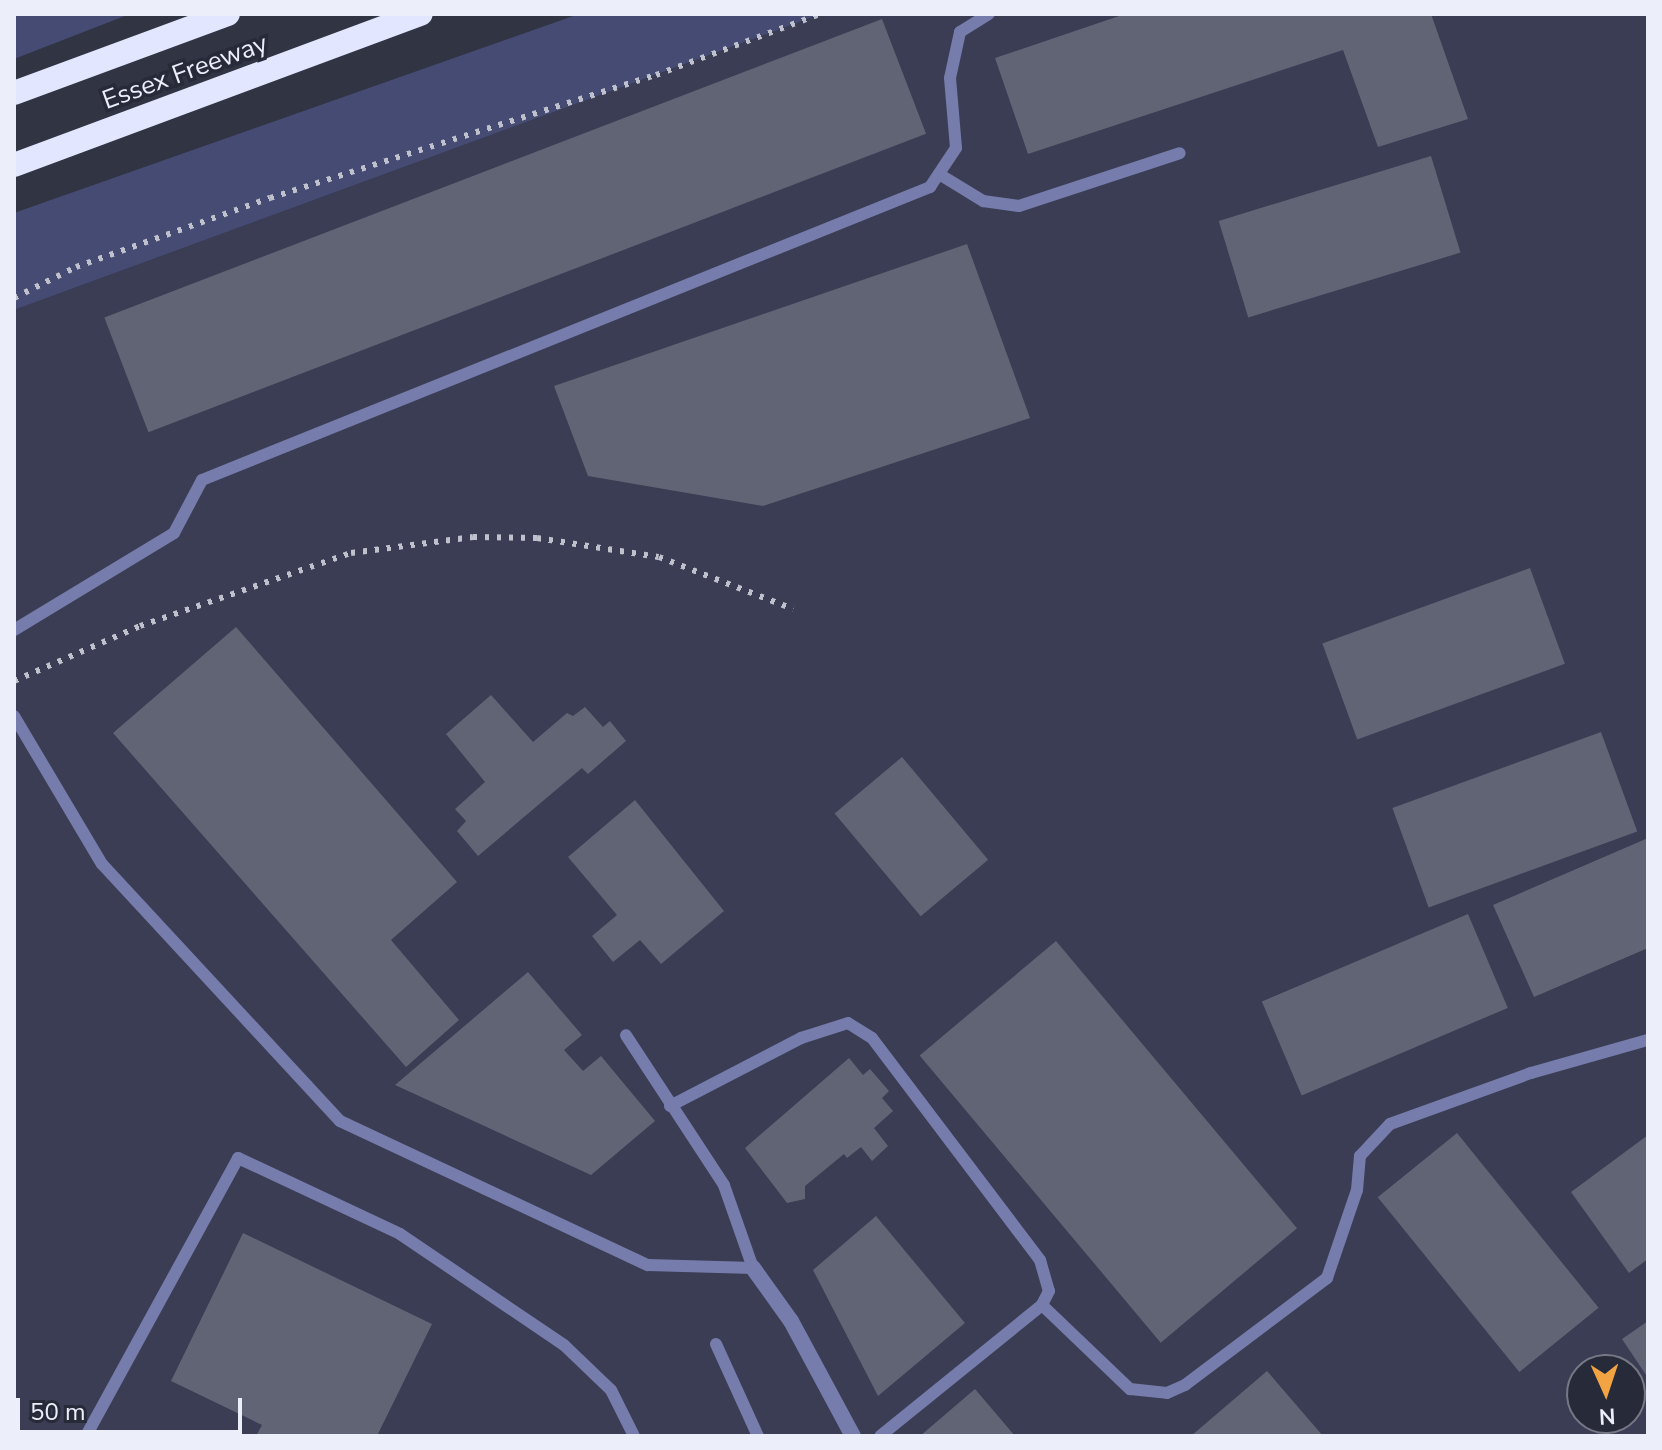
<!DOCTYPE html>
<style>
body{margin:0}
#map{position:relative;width:1662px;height:1450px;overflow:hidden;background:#313443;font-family:"Nunito Sans",sans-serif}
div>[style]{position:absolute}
.built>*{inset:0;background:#3a3d53}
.green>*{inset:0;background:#464b73}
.building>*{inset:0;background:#616475;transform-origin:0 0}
.lane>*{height:12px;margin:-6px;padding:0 6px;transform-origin:6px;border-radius:6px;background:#767cab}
.street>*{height:16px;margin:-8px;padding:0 8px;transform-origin:8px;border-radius:8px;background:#767cab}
.highway>*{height:24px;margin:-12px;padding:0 12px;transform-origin:12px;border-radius:12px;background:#e2e6fe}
.rail>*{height:6px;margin-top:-3px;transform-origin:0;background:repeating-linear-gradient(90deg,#bfc1cd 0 4px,transparent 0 12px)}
span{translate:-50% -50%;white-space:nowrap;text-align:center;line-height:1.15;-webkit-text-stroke:7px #272a39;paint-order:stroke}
.street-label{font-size:26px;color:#eceef9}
.frame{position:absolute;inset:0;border:16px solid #eceef9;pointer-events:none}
.north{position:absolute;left:1566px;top:1354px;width:80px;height:80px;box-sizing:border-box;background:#272a39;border:2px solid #767886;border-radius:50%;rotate:177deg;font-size:22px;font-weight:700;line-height:32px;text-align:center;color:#eceef9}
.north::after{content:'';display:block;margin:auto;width:28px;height:36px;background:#f3a442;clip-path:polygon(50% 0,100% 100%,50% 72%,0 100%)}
.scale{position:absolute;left:16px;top:1398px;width:226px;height:36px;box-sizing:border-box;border:4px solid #eceef9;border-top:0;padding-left:10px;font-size:24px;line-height:28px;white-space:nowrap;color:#eceef9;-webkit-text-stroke:6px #272a39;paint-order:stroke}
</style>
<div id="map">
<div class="built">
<div style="clip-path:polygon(evenodd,821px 14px,1648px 14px,1648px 1436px,14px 1436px,14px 310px,821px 14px,1582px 1370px,1630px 1370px,1630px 1418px,1582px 1418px,1582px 1370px)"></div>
</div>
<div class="green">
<div style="clip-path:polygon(14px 14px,130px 14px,14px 59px)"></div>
<div style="clip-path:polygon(579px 14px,821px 14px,14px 310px,14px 213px)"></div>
</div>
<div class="building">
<div style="clip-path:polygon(1125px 14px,1431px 14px,1468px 119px,1378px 147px,1343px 50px,1028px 154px,995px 58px)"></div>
<div style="left:882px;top:19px;width:123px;height:833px;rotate:69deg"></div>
<div style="left:1431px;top:156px;width:101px;height:222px;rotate:73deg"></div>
<div style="clip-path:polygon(967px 244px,1030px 418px,763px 506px,588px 476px,554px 386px)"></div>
<div style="left:1530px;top:568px;width:102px;height:221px;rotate:70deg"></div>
<div style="clip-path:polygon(236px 627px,457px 882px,391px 940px,459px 1020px,406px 1067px,113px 733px)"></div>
<div style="clip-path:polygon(491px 695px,533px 742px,567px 713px,573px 716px,585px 707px,603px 727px,610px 721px,626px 741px,588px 774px,582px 768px,478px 856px,457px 831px,466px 821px,455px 809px,485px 782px,446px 734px)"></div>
<div style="left:1601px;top:732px;width:106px;height:222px;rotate:70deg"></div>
<div style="left:902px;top:757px;width:134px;height:88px;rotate:50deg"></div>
<div style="clip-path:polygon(635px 800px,724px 911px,661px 964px,640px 940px,613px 962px,592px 936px,617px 915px,568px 857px)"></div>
<div style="clip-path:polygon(1648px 838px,1648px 948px,1534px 997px,1493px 905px)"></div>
<div style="left:1468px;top:914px;width:102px;height:224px;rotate:67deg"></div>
<div style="left:1056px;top:941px;width:375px;height:178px;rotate:50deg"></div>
<div style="clip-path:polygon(528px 972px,582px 1035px,564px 1050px,583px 1071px,601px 1056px,655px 1121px,591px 1175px,395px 1085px)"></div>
<div style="clip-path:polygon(849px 1058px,863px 1075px,870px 1069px,889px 1091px,882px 1098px,893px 1111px,874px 1128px,888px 1146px,872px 1161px,861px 1147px,847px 1158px,844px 1154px,805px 1186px,805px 1199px,787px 1203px,745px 1148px)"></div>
<div style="left:1457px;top:1133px;width:225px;height:102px;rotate:51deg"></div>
<div style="clip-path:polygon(1648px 1135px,1648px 1259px,1629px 1273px,1571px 1192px)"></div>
<div style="clip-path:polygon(876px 1216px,965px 1323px,878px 1396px,813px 1270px)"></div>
<div style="clip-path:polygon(243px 1233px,432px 1324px,377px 1436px,256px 1436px,262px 1425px,171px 1381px)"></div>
<div style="clip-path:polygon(1648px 1321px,1648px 1378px,1622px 1339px)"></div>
<div style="clip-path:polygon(1267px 1371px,1323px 1436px,1191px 1436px)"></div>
<div style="clip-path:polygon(975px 1389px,1015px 1436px,920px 1436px)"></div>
</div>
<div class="lane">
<div style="left:939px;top:174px;width:52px;rotate:31.5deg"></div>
<div style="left:983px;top:201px;width:36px;rotate:8deg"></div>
<div style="left:1019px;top:206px;width:169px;rotate:-18.2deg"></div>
<div style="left:14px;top:630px;width:187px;rotate:-31.2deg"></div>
<div style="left:174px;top:533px;width:60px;rotate:-62.2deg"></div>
<div style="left:202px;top:480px;width:785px;rotate:-21.92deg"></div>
<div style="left:930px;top:187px;width:47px;rotate:-56.3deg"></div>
<div style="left:956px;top:148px;width:70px;rotate:-94.9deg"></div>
<div style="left:950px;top:78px;width:47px;rotate:-77.7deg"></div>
<div style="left:960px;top:32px;width:34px;rotate:-32deg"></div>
<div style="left:14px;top:716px;width:172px;rotate:59.3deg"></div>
<div style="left:102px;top:864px;width:350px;rotate:47.2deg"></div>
<div style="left:340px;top:1121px;width:340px;rotate:25.1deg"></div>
<div style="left:648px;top:1265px;width:105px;rotate:1.6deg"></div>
<div style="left:753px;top:1268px;width:88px;rotate:-109.3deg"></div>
<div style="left:724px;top:1185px;width:179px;rotate:-123.2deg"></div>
<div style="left:670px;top:1106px;width:148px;rotate:-27.4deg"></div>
<div style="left:801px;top:1038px;width:49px;rotate:-17.7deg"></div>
<div style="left:848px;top:1023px;width:28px;rotate:32deg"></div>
<div style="left:872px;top:1038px;width:278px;rotate:52.9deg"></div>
<div style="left:1040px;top:1260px;width:32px;rotate:74deg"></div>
<div style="left:1049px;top:1291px;width:16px;rotate:117deg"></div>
<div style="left:1042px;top:1305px;width:208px;rotate:141deg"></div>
<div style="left:1042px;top:1305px;width:122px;rotate:43.7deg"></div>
<div style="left:1130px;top:1389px;width:37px;rotate:6deg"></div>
<div style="left:1167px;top:1393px;width:20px;rotate:-24deg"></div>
<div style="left:1185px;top:1385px;width:178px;rotate:-37deg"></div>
<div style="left:1327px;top:1278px;width:93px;rotate:-71.2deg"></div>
<div style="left:1357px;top:1190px;width:34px;rotate:-85deg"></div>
<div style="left:1360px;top:1156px;width:44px;rotate:-46.8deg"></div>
<div style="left:1390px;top:1124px;width:150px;rotate:-19.9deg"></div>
<div style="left:1531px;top:1073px;width:122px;rotate:-15.8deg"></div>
<div style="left:716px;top:1344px;width:101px;rotate:65.5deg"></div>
<div style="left:86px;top:1436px;width:317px;rotate:-61.3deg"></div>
<div style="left:238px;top:1158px;width:179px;rotate:25.1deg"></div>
<div style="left:400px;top:1234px;width:198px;rotate:34.1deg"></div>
<div style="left:564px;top:1345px;width:65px;rotate:43.8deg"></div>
<div style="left:611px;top:1390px;width:51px;rotate:63.4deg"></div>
</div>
<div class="street">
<div style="left:753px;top:1268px;width:65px;rotate:54.4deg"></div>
<div style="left:791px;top:1321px;width:131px;rotate:61.7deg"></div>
</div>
<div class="highway">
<div style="left:14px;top:93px;width:228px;rotate:-20.3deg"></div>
<div style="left:14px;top:165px;width:434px;rotate:-20.4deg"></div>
</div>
<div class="rail">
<div style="left:14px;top:298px;width:69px;rotate:-26.6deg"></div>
<div style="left:76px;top:267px;width:206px;rotate:-19.6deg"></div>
<div style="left:270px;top:198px;width:405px;rotate:-17.7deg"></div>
<div style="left:656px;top:75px;width:175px;rotate:-20.4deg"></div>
<div style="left:14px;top:681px;width:137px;rotate:-23.6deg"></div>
<div style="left:140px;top:626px;width:223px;rotate:-19.1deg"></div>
<div style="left:351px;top:553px;width:123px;rotate:-7.5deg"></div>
<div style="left:473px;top:537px;width:64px;rotate:0.9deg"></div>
<div style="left:537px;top:538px;width:123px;rotate:8.9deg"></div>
<div style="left:659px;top:557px;width:144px;rotate:21.2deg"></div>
</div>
<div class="street-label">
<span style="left:185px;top:72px;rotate:-20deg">Essex Freeway</span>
</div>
<div class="frame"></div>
<div class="north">N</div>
<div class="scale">50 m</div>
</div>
